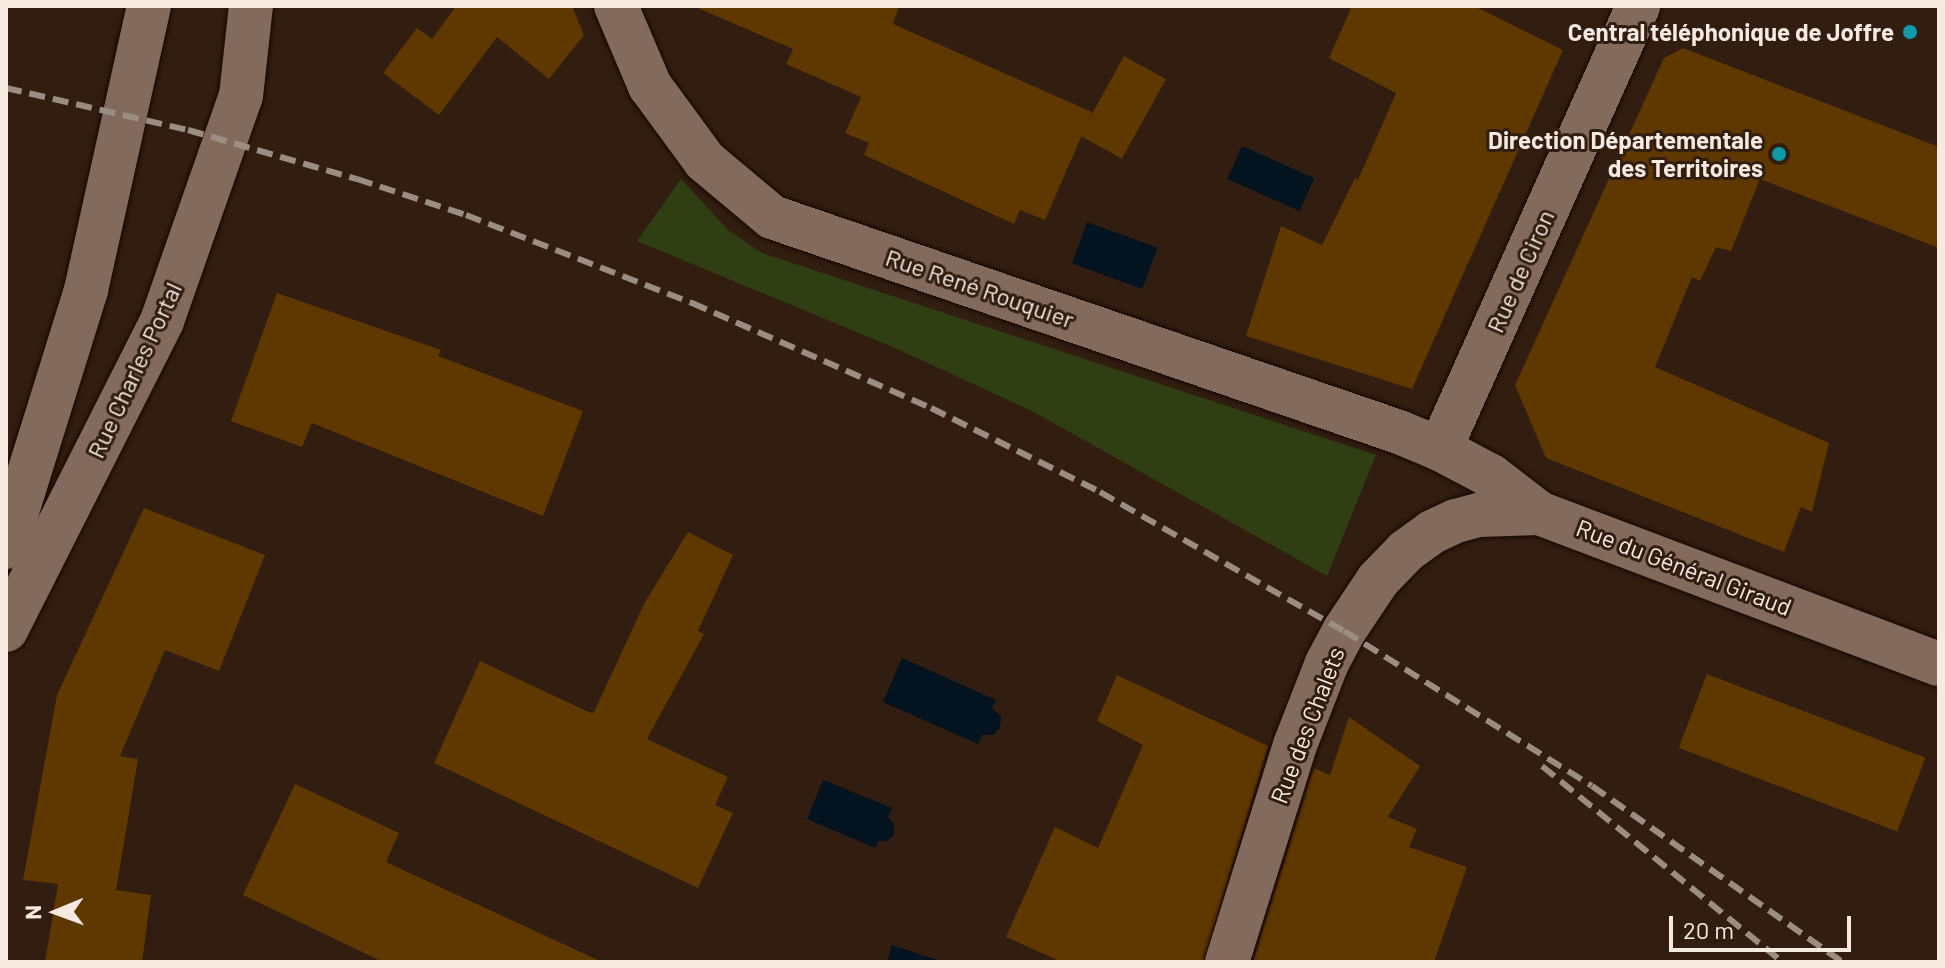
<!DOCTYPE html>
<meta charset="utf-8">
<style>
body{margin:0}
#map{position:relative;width:1945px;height:968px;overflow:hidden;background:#311e11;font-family:Barlow,sans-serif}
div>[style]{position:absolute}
.green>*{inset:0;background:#2f3f13}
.water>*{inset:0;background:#03131f;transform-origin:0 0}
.building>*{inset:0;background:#5f3700;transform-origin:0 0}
.roads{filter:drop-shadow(0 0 2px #180700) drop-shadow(0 0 2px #180700)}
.minor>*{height:44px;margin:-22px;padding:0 22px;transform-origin:22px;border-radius:22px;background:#826b5c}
.tertiary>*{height:44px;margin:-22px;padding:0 22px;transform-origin:22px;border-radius:22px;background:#826b5c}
.rail>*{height:6px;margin-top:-3px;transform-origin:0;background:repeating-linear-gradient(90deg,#9c8d82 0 16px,transparent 0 24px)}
.dots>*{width:22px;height:22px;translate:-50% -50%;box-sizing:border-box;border:4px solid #311e11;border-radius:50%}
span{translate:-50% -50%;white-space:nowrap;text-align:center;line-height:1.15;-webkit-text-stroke:6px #311e11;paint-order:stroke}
.poi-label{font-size:24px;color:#f6e9e0;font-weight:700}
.right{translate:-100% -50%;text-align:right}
.street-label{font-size:24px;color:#f6e9e0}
.frame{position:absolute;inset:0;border:8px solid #f6e9e0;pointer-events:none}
.north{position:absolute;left:16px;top:872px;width:80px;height:80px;-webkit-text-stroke:6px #311e11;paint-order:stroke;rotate:269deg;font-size:22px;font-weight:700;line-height:32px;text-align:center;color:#f6e9e0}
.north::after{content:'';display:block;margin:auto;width:28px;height:36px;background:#f6e9e0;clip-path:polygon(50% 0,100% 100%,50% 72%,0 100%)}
.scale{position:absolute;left:1669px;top:916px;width:182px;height:36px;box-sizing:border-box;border:4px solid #f6e9e0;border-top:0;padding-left:10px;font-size:24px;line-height:28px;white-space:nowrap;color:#f6e9e0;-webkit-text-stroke:6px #311e11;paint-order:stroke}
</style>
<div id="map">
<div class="green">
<div style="clip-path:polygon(681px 179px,728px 230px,762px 253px,1376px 455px,1327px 576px,1032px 411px,895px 348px,637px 241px)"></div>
</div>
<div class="water">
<div style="left:1242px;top:146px;width:79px;height:36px;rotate:24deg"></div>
<div style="left:1087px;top:222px;width:75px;height:44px;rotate:20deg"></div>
<div style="clip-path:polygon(902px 658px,996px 700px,992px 708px,1001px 716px,1000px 727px,993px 735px,982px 735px,978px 744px,883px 702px)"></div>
<div style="clip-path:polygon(823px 780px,892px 808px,888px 817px,894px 824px,894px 835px,887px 841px,878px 841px,875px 848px,807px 819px)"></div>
<div style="clip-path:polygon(892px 945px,943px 962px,887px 962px)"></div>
</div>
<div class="building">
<div style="clip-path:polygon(456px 6px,572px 6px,584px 35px,549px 79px,497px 37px,439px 115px,383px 73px,417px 28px,432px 39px)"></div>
<div style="clip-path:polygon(693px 6px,899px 6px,893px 24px,1092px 112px,1045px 220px,1020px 210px,1014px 224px,864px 155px,869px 143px,845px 133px,861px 97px,786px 64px,793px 49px)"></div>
<div style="clip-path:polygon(1352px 6px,1474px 6px,1563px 50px,1412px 389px,1246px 336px,1281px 226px,1322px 245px,1355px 178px,1358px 180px,1396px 93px,1329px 58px)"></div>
<div style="clip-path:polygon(1683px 48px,1939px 147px,1939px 248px,1760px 179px,1731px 251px,1716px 247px,1700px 281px,1692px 277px,1655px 367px,1829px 443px,1812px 512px,1801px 507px,1784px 552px,1546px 458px,1515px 385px,1664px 58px)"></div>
<div style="left:1124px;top:56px;width:48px;height:91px;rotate:29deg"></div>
<div style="clip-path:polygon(277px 293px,441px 350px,438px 356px,583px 411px,543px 516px,312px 423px,302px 447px,231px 421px)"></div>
<div style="clip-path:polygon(144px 508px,265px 555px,219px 671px,165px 650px,120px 756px,138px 759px,116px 890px,151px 895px,142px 962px,45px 962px,58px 884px,23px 880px,57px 695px)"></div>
<div style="clip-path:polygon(688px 532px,733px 555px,698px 631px,704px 634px,647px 739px,728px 777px,715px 805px,733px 813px,698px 888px,434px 763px,480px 661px,593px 714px,645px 602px)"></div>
<div style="left:1707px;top:674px;width:234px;height:79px;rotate:21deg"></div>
<div style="clip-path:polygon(1117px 675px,1268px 746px,1203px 962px,1062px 962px,1006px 937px,1055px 827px,1098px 848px,1143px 745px,1097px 721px)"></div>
<div style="clip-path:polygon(1349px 717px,1420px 766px,1388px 817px,1417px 829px,1409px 847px,1467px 867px,1434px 962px,1253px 962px,1314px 768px,1330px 775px)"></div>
<div style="clip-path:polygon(295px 784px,399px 833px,386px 862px,602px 962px,383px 962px,243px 895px)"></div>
</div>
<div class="roads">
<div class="minor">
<div style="left:1440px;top:449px;width:485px;rotate:-65.9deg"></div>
</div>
<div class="tertiary">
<div style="left:616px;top:6px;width:87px;rotate:67deg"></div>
<div style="left:650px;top:86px;width:93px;rotate:53.7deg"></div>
<div style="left:705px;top:161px;width:87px;rotate:39.9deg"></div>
<div style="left:772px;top:217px;width:663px;rotate:18.93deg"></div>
<div style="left:1399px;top:432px;width:44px;rotate:22.5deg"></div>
<div style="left:1440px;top:449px;width:58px;rotate:27.9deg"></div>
<div style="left:1491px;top:476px;width:61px;rotate:37.6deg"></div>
<div style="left:1539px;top:513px;width:428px;rotate:20.7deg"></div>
<div style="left:6px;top:547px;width:269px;rotate:-72.7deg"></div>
<div style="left:86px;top:290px;width:291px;rotate:-77.5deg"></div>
<div style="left:6px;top:630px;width:346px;rotate:-63.2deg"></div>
<div style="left:162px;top:321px;width:238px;rotate:-70.7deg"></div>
<div style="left:241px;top:96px;width:91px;rotate:-83.7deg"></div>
<div style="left:1227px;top:962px;width:227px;rotate:-72.6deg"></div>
<div style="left:1295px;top:745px;width:88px;rotate:-68.7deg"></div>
<div style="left:1327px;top:663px;width:36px;rotate:-62deg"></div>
<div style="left:1344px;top:631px;width:61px;rotate:-56.3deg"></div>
<div style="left:1378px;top:580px;width:40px;rotate:-46deg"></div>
<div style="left:1406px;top:551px;width:32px;rotate:-36deg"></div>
<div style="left:1432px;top:532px;width:26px;rotate:-25deg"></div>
<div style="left:1456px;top:521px;width:24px;rotate:-15deg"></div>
<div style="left:1479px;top:515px;width:60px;rotate:-1.9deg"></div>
</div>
</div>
<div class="rail">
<div style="left:6px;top:88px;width:187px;rotate:13deg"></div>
<div style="left:188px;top:130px;width:176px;rotate:16.2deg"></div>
<div style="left:357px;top:179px;width:115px;rotate:18.3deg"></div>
<div style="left:466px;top:215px;width:243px;rotate:21.3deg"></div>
<div style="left:692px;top:303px;width:261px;rotate:23.7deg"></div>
<div style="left:931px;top:408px;width:189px;rotate:26.4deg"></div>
<div style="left:1100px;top:492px;width:281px;rotate:29.7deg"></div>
<div style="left:1344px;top:631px;width:292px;rotate:32deg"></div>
<div style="left:1592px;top:786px;width:306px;rotate:35.1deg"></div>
<div style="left:1542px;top:766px;width:310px;rotate:39.2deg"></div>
</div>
<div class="dots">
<div style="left:1910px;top:32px;background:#0f9aa8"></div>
<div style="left:1779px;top:154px;background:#0f9aa8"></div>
</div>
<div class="poi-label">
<span class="right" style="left:1894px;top:32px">Central téléphonique de Joffre</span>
<span class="right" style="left:1763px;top:154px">Direction Départementale<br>des Territoires</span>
</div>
<div class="street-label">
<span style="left:1520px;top:271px;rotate:-66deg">Rue de Ciron</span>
<span style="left:980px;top:288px;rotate:19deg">Rue René Rouquier</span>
<span style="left:134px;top:370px;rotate:-65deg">Rue Charles Portal</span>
<span style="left:1684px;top:567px;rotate:21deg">Rue du Général Giraud</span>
<span style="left:1307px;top:725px;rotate:-69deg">Rue des Chalets</span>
</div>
<div class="frame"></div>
<div class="north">N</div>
<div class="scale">20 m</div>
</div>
